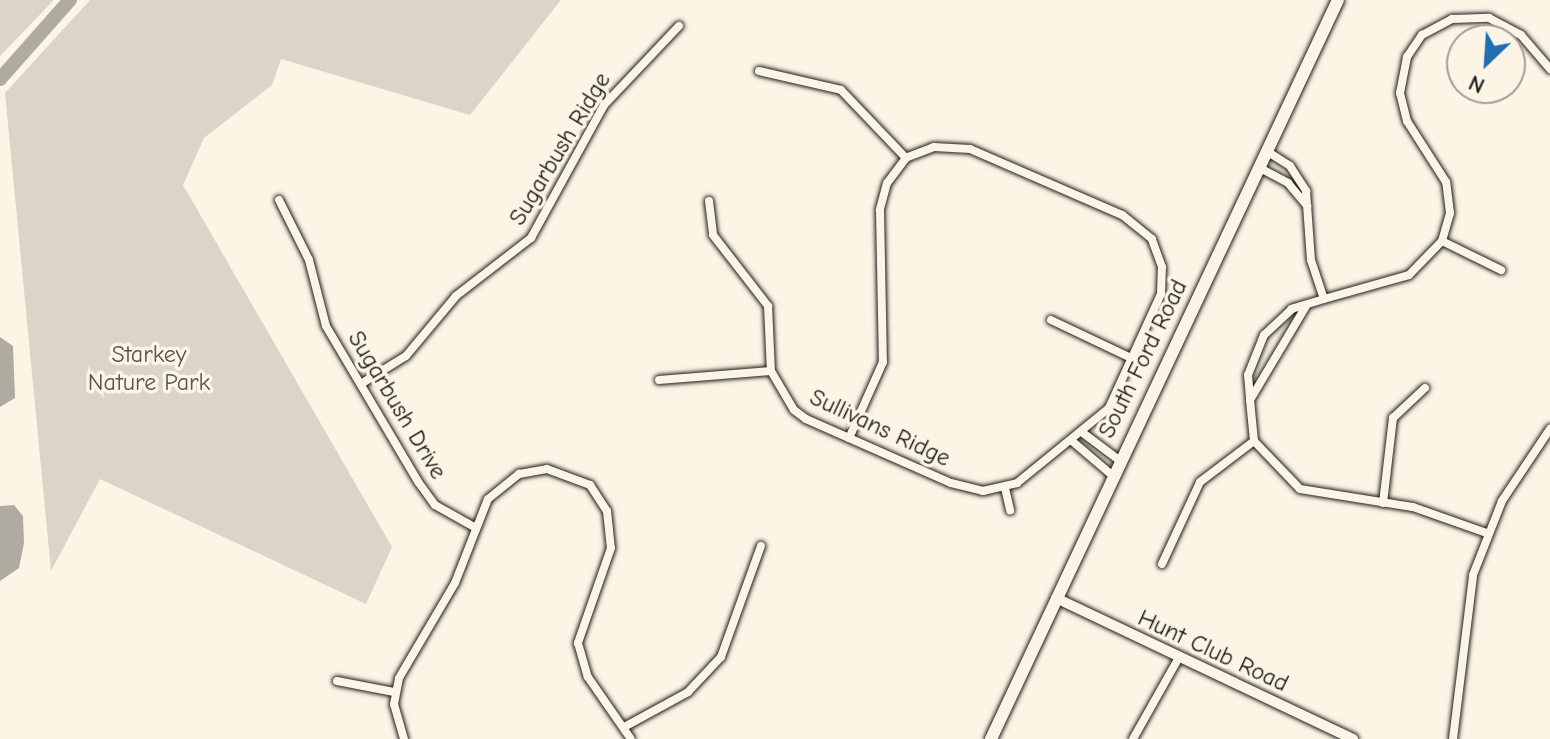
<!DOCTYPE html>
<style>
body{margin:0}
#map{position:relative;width:1550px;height:739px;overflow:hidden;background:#fcf5e5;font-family:"Comic Neue",sans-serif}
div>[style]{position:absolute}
.green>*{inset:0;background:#dbd5c8}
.water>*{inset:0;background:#b0aba1}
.river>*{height:14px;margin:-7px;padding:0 7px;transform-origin:7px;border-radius:7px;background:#b0aba1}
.roads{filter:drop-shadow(0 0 2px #1c1c1c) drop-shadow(0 0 2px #1c1c1c)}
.minor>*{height:8px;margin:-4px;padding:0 4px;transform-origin:4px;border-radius:4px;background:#fcf5e5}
.tertiary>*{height:10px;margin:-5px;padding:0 5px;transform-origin:5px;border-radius:5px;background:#fcf5e5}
.secondary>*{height:12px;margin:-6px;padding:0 6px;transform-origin:6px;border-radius:6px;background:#fcf5e5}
span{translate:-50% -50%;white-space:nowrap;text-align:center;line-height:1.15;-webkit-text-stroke:7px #fcf5e5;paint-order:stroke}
.street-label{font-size:24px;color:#1c1c1c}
.park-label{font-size:24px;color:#555450}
.north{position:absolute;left:1446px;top:24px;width:80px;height:80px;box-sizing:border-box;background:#fcf5e5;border:2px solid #a29e95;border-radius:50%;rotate:205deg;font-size:22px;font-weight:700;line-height:32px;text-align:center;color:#1c1c1c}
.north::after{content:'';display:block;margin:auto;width:28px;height:36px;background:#1f6fb2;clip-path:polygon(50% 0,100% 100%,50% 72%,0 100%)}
</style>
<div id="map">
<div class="green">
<div style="clip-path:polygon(0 0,54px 0,0 56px)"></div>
<div style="clip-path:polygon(90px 0,561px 0,470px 115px,281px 59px,272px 85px,204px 138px,183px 185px,392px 547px,366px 604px,100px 479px,51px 571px,5px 93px)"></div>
</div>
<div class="water">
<div style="clip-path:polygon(0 337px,13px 346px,15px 398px,0 407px)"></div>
<div style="clip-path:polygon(14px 505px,23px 516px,24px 543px,19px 568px,0 581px,0 506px)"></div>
</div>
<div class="river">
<div style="left:0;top:79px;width:106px;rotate:-48.5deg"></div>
</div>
<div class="roads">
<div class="minor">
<div style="left:759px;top:71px;width:84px;rotate:13deg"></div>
<div style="left:841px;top:90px;width:94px;rotate:46.3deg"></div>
<div style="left:1268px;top:152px;width:26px;rotate:32deg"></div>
<div style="left:1290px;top:166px;width:30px;rotate:57deg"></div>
<div style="left:1306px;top:191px;width:69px;rotate:85.9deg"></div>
<div style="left:1311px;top:260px;width:41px;rotate:71.6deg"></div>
<div style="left:1324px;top:299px;width:34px;rotate:163deg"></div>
<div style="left:1292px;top:309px;width:38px;rotate:137deg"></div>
<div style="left:1264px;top:335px;width:43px;rotate:111.8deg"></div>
<div style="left:1248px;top:375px;width:25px;rotate:85deg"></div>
<div style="left:1250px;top:400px;width:109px;rotate:-59.2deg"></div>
<div style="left:1260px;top:168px;width:32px;rotate:28deg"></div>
<div style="left:1288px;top:183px;width:30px;rotate:50deg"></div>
<div style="left:279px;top:200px;width:67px;rotate:63.4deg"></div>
<div style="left:309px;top:260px;width:68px;rotate:75.6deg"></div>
<div style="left:326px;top:326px;width:182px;rotate:59.4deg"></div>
<div style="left:419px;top:483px;width:27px;rotate:54deg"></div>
<div style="left:435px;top:505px;width:47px;rotate:29.3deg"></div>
<div style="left:709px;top:201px;width:34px;rotate:83deg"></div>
<div style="left:713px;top:235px;width:90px;rotate:52.2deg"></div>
<div style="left:768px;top:306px;width:65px;rotate:87.4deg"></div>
<div style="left:771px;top:371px;width:45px;rotate:59.5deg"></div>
<div style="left:794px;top:410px;width:15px;rotate:37deg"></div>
<div style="left:806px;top:419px;width:47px;rotate:23.8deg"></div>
<div style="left:849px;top:438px;width:111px;rotate:23.8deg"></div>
<div style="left:951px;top:483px;width:33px;rotate:14deg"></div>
<div style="left:983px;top:491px;width:35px;rotate:-13deg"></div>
<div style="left:1017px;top:483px;width:119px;rotate:-39.2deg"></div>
<div style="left:1109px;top:408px;width:125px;rotate:-65.5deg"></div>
<div style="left:1161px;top:294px;width:27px;rotate:-88deg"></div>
<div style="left:1162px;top:267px;width:30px;rotate:-110deg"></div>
<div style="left:1152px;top:239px;width:38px;rotate:-141deg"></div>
<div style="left:1122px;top:215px;width:166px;rotate:-156.5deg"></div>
<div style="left:970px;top:149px;width:36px;rotate:-177deg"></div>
<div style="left:934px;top:147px;width:30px;rotate:159deg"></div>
<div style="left:906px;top:158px;width:31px;rotate:127deg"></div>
<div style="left:887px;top:183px;width:28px;rotate:105deg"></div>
<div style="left:880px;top:210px;width:152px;rotate:88.9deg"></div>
<div style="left:883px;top:362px;width:83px;rotate:114.1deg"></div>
<div style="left:1442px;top:241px;width:66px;rotate:26.2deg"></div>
<div style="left:1324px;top:299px;width:88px;rotate:-15.8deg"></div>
<div style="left:1409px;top:275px;width:47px;rotate:-45.9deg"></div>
<div style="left:1442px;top:241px;width:29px;rotate:-74deg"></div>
<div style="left:1450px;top:213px;width:31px;rotate:-97deg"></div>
<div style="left:1446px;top:182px;width:72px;rotate:-122.6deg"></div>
<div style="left:1407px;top:121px;width:29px;rotate:-104deg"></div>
<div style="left:1400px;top:93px;width:37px;rotate:-79deg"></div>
<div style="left:1407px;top:57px;width:27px;rotate:-56deg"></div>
<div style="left:1422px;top:35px;width:34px;rotate:-28deg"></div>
<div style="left:1452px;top:19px;width:37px;rotate:-2deg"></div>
<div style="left:1489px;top:18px;width:36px;rotate:28deg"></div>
<div style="left:1521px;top:35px;width:45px;rotate:49.5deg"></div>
<div style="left:1051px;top:320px;width:89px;rotate:25.4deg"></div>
<div style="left:659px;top:380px;width:112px;rotate:-4.6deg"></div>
<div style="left:364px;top:382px;width:49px;rotate:-31.8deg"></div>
<div style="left:406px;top:356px;width:78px;rotate:-50.2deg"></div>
<div style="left:456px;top:296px;width:95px;rotate:-37.7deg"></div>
<div style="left:531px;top:238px;width:152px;rotate:-61.2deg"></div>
<div style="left:604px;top:105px;width:109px;rotate:-46.5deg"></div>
<div style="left:1250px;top:400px;width:41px;rotate:84.4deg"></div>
<div style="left:1254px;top:441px;width:66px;rotate:46.2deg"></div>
<div style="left:1300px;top:489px;width:114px;rotate:9.1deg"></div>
<div style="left:1413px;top:507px;width:78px;rotate:19.4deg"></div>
<div style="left:1083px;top:433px;width:45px;rotate:36.9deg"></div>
<div style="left:1072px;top:441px;width:52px;rotate:40.4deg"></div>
<div style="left:1005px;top:488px;width:23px;rotate:77deg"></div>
<div style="left:1383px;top:503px;width:86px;rotate:-83.3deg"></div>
<div style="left:1393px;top:418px;width:44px;rotate:-43.2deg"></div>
<div style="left:1162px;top:564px;width:90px;rotate:-65.1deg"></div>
<div style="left:1200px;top:482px;width:68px;rotate:-37.2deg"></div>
<div style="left:337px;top:681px;width:58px;rotate:10.9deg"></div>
<div style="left:626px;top:726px;width:71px;rotate:-28.7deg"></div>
<div style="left:688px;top:692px;width:48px;rotate:-46.7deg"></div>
<div style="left:721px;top:657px;width:118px;rotate:-70.2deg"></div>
<div style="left:404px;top:739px;width:36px;rotate:-106deg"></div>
<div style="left:394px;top:704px;width:26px;rotate:-79deg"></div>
<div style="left:399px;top:678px;width:110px;rotate:-59.5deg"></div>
<div style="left:455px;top:583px;width:90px;rotate:-68.6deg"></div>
<div style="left:488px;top:499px;width:40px;rotate:-39deg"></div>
<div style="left:519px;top:474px;width:28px;rotate:-10deg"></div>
<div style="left:547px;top:469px;width:46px;rotate:20.4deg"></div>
<div style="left:590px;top:485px;width:31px;rotate:57deg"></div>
<div style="left:607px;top:511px;width:37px;rotate:84deg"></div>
<div style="left:611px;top:548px;width:101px;rotate:109.2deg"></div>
<div style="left:578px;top:643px;width:35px;rotate:74deg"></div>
<div style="left:588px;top:677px;width:75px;rotate:55.3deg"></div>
<div style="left:1133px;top:739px;width:92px;rotate:-60.6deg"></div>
<div style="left:1453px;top:739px;width:165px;rotate:-83deg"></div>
<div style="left:1473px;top:575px;width:79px;rotate:-68.6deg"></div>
<div style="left:1502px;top:501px;width:87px;rotate:-56.3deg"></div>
</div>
<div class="tertiary">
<div style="left:1056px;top:598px;width:329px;rotate:25.4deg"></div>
</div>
<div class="secondary">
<div style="left:991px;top:739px;width:816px;rotate:-64.85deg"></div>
</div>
</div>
<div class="street-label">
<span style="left:560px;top:149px;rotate:-59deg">Sugarbush Ridge</span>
<span style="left:1143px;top:359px;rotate:-64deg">South Ford Road</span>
<span style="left:397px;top:405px;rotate:59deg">Sugarbush Drive</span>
<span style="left:880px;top:428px;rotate:25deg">Sullivans Ridge</span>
<span style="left:1213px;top:651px;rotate:25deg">Hunt Club Road</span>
</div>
<div class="park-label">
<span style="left:149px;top:369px">Starkey<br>Nature Park</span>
</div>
<div class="north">N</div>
</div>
